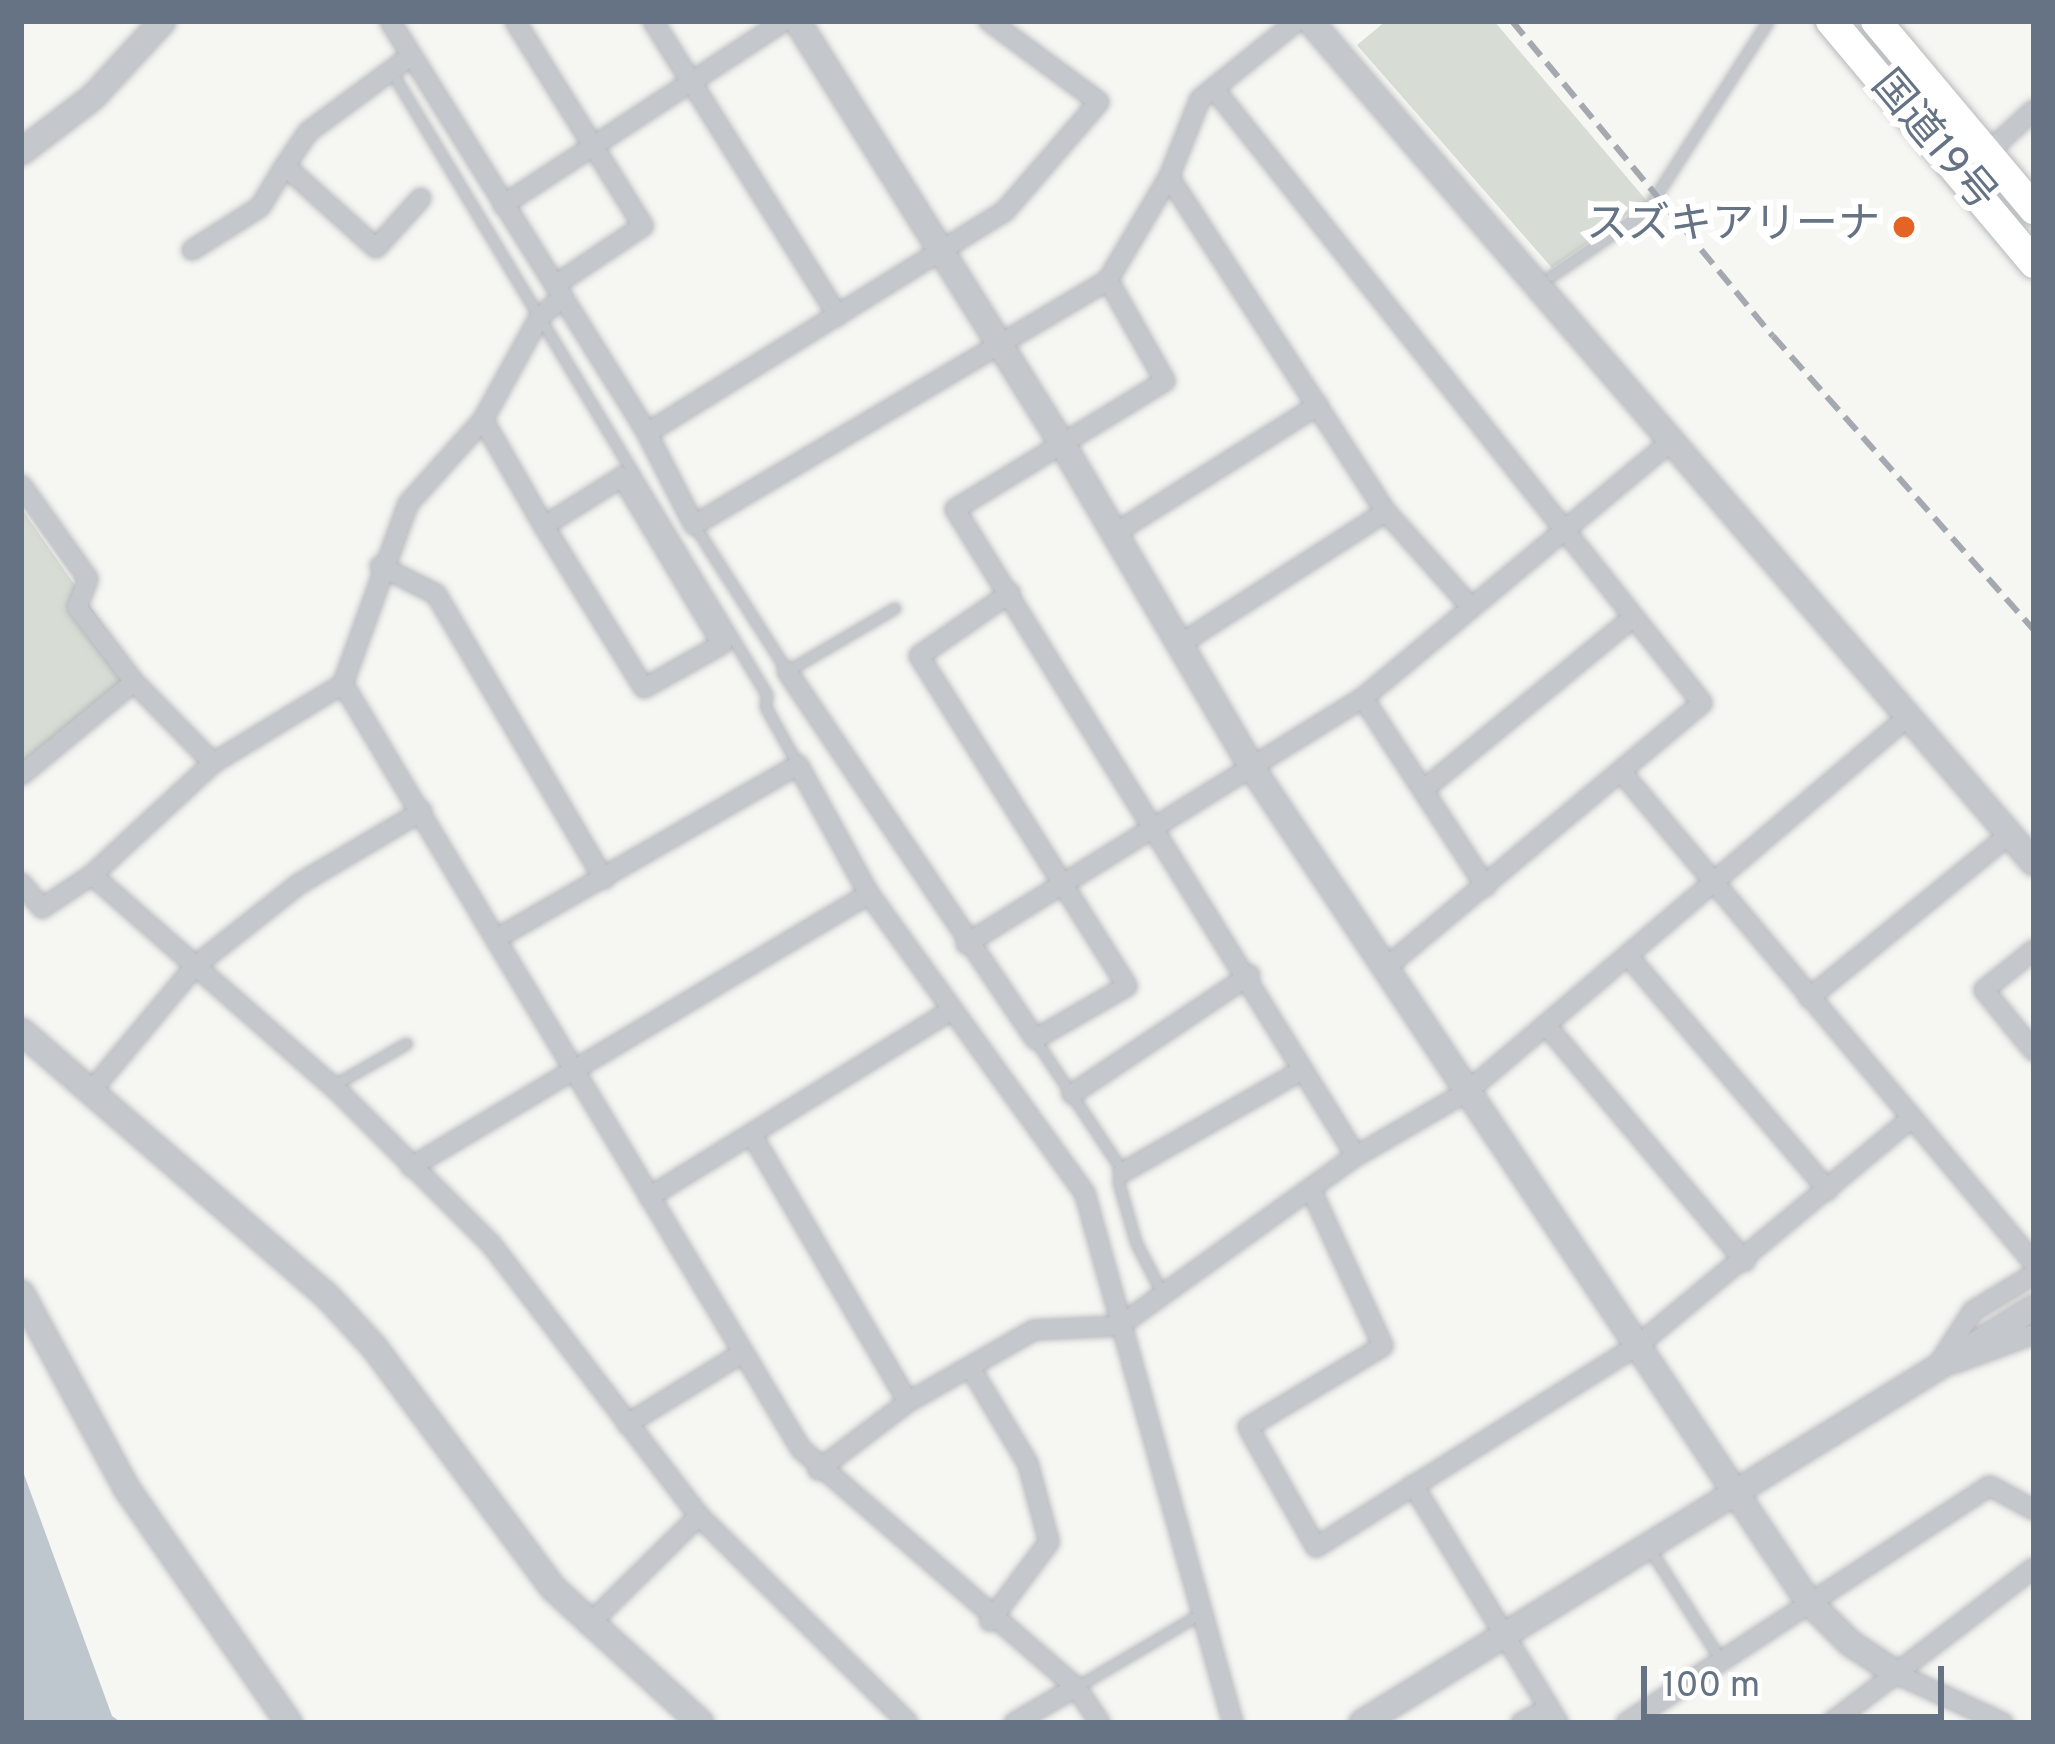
<!DOCTYPE html>
<meta charset="utf-8">
<style>
body{margin:0}
#map{position:relative;width:2055px;height:1744px;overflow:hidden;background:#f6f6f3;font-family:Overpass,"Noto Sans JP",sans-serif}
div>[style]{position:absolute}
.green>*{inset:0;background:#d7ddd4}
.water>*{inset:0;background:#bec7cd}
.roads{filter:drop-shadow(0 0 3px #b7b9bd) drop-shadow(0 0 3px #b7b9bd)}
.service>*{height:9px;margin:-4.5px;padding:0 4.5px;transform-origin:4.5px;border-radius:4.5px;background:#c4c7cb}
.minor>*{height:18px;margin:-9px;padding:0 9px;transform-origin:9px;border-radius:9px;background:#c4c7cb}
.tertiary>*{height:24px;margin:-12px;padding:0 12px;transform-origin:12px;border-radius:12px;background:#c4c7cb}
.trunk>*{height:30px;margin:-15px;padding:0 15px;transform-origin:15px;border-radius:15px;background:#fff}
.rail>*{height:6px;margin-top:-3px;transform-origin:0;background:repeating-linear-gradient(90deg,#a4a9b0 0 18px,transparent 0 27px)}
.dots>*{width:33px;height:33px;translate:-50% -50%;box-sizing:border-box;border:6px solid #fff;border-radius:50%}
span{translate:-50% -50%;white-space:nowrap;text-align:center;line-height:1.15;-webkit-text-stroke:12px #fff;paint-order:stroke}
.street-label{font-size:42px;color:#657384}
.poi-label{font-size:42px;color:#657384}
.right{translate:-100% -50%;text-align:right}
.frame{position:absolute;inset:0;border:24px solid #657384;pointer-events:none}
.scale{position:absolute;left:1641px;top:1666px;width:303px;height:54px;box-sizing:border-box;border:6px solid #657384;border-top:0;padding-left:15px;font-size:36px;line-height:42px;white-space:nowrap;color:#657384;-webkit-text-stroke:9px #fff;paint-order:stroke}
</style>
<div id="map">
<div class="green">
<div style="clip-path:polygon(1386px 21px,1494px 21px,1647px 201px,1552px 268px,1357px 45px)"></div>
<div style="clip-path:polygon(21px 508px,130px 664px,127px 677px,21px 769px)"></div>
</div>
<div class="water">
<div style="clip-path:polygon(21px 1466px,112px 1716px,122px 1723px,21px 1723px)"></div>
</div>
<div class="roads">
<div class="service">
<div style="left:391px;top:71px;width:729px;rotate:58.93deg"></div>
<div style="left:767px;top:695px;width:11px;rotate:100deg"></div>
<div style="left:765px;top:706px;width:68px;rotate:60.8deg"></div>
<div style="left:1551px;top:276px;width:115px;rotate:-34.4deg"></div>
<div style="left:1646px;top:211px;width:226px;rotate:-57.3deg"></div>
<div style="left:694px;top:525px;width:173px;rotate:57.5deg"></div>
<div style="left:787px;top:671px;width:125px;rotate:-30.3deg"></div>
<div style="left:1036px;top:1041px;width:157px;rotate:56.4deg"></div>
<div style="left:1123px;top:1172px;width:10px;rotate:119deg"></div>
<div style="left:1118px;top:1181px;width:65px;rotate:73.8deg"></div>
<div style="left:1136px;top:1243px;width:56px;rotate:62.5deg"></div>
<div style="left:332px;top:1086px;width:86px;rotate:-29.8deg"></div>
<div style="left:1649px;top:1548px;width:133px;rotate:57.3deg"></div>
<div style="left:1076px;top:1687px;width:144px;rotate:-30.5deg"></div>
</div>
<div class="minor">
<div style="left:390px;top:21px;width:486px;rotate:58deg"></div>
<div style="left:647px;top:433px;width:103px;rotate:62.9deg"></div>
<div style="left:694px;top:525px;width:481px;rotate:-30.6deg"></div>
<div style="left:1108px;top:280px;width:120px;rotate:-59.4deg"></div>
<div style="left:1169px;top:177px;width:84px;rotate:-68.3deg"></div>
<div style="left:1200px;top:99px;width:124px;rotate:-38.8deg"></div>
<div style="left:515px;top:21px;width:242px;rotate:58deg"></div>
<div style="left:643px;top:226px;width:106px;rotate:146.2deg"></div>
<div style="left:653px;top:21px;width:348px;rotate:57.9deg"></div>
<div style="left:411px;top:56px;width:128px;rotate:143.6deg"></div>
<div style="left:308px;top:132px;width:41px;rotate:124.1deg"></div>
<div style="left:285px;top:166px;width:122px;rotate:42deg"></div>
<div style="left:376px;top:248px;width:67px;rotate:-48deg"></div>
<div style="left:1215px;top:90px;width:783px;rotate:51.53deg"></div>
<div style="left:1702px;top:703px;width:410px;rotate:140.1deg"></div>
<div style="left:1980px;top:159px;width:73px;rotate:-42.2deg"></div>
<div style="left:1169px;top:177px;width:399px;rotate:57.1deg"></div>
<div style="left:1386px;top:512px;width:127px;rotate:48.2deg"></div>
<div style="left:503px;top:205px;width:336px;rotate:-33.2deg"></div>
<div style="left:192px;top:250px;width:80px;rotate:-32.3deg"></div>
<div style="left:260px;top:207px;width:48px;rotate:-58.6deg"></div>
<div style="left:1108px;top:280px;width:116px;rotate:60.6deg"></div>
<div style="left:1165px;top:381px;width:246px;rotate:148.6deg"></div>
<div style="left:955px;top:509px;width:761px;rotate:58.21deg"></div>
<div style="left:563px;top:297px;width:32px;rotate:139deg"></div>
<div style="left:539px;top:318px;width:116px;rotate:118.8deg"></div>
<div style="left:483px;top:420px;width:113px;rotate:131.8deg"></div>
<div style="left:408px;top:504px;width:191px;rotate:109.9deg"></div>
<div style="left:343px;top:684px;width:892px;rotate:59.09deg"></div>
<div style="left:801px;top:1449px;width:364px;rotate:40.9deg"></div>
<div style="left:1076px;top:1687px;width:43px;rotate:56.3deg"></div>
<div style="left:483px;top:420px;width:122px;rotate:60.1deg"></div>
<div style="left:544px;top:526px;width:190px;rotate:58.3deg"></div>
<div style="left:644px;top:688px;width:90px;rotate:-29.4deg"></div>
<div style="left:722px;top:644px;width:195px;rotate:-120.9deg"></div>
<div style="left:622px;top:477px;width:92px;rotate:147.9deg"></div>
<div style="left:647px;top:433px;width:420px;rotate:-31.8deg"></div>
<div style="left:1004px;top:212px;width:145px;rotate:-49.2deg"></div>
<div style="left:1099px;top:102px;width:137px;rotate:-143.6deg"></div>
<div style="left:21px;top:485px;width:115px;rotate:54.5deg"></div>
<div style="left:88px;top:579px;width:30px;rotate:111deg"></div>
<div style="left:77px;top:607px;width:94px;rotate:52.8deg"></div>
<div style="left:1115px;top:533px;width:240px;rotate:-32.2deg"></div>
<div style="left:380px;top:566px;width:63px;rotate:26.6deg"></div>
<div style="left:436px;top:594px;width:331px;rotate:59.5deg"></div>
<div style="left:1180px;top:644px;width:245px;rotate:-32.7deg"></div>
<div style="left:787px;top:671px;width:444px;rotate:56deg"></div>
<div style="left:1035px;top:1039px;width:106px;rotate:-29.9deg"></div>
<div style="left:1127px;top:986px;width:390px;rotate:-122.2deg"></div>
<div style="left:919px;top:656px;width:111px;rotate:-34.7deg"></div>
<div style="left:1363px;top:698px;width:225px;rotate:56.9deg"></div>
<div style="left:1623px;top:774px;width:639px;rotate:49.95deg"></div>
<div style="left:21px;top:775px;width:146px;rotate:-39.5deg"></div>
<div style="left:134px;top:682px;width:113px;rotate:45.7deg"></div>
<div style="left:1423px;top:790px;width:268px;rotate:-39.4deg"></div>
<div style="left:92px;top:875px;width:333px;rotate:41.3deg"></div>
<div style="left:342px;top:1095px;width:211px;rotate:45deg"></div>
<div style="left:491px;top:1244px;width:342px;rotate:52.6deg"></div>
<div style="left:699px;top:1516px;width:294px;rotate:44.7deg"></div>
<div style="left:21px;top:883px;width:33px;rotate:50deg"></div>
<div style="left:42px;top:908px;width:60px;rotate:-33.4deg"></div>
<div style="left:92px;top:875px;width:165px;rotate:-42.8deg"></div>
<div style="left:213px;top:763px;width:152px;rotate:-31.3deg"></div>
<div style="left:499px;top:937px;width:345px;rotate:-29.9deg"></div>
<div style="left:798px;top:765px;width:147px;rotate:61.2deg"></div>
<div style="left:869px;top:894px;width:370px;rotate:54.2deg"></div>
<div style="left:1085px;top:1194px;width:549px;rotate:74.37deg"></div>
<div style="left:966px;top:944px;width:467px;rotate:-31.8deg"></div>
<div style="left:1363px;top:698px;width:402px;rotate:-39.8deg"></div>
<div style="left:2034px;top:950px;width:64px;rotate:141.3deg"></div>
<div style="left:1984px;top:990px;width:79px;rotate:50.7deg"></div>
<div style="left:1628px;top:956px;width:308px;rotate:49.5deg"></div>
<div style="left:1809px;top:998px;width:259px;rotate:-39.2deg"></div>
<div style="left:1546px;top:1025px;width:309px;rotate:49.9deg"></div>
<div style="left:91px;top:1091px;width:163px;rotate:-50.2deg"></div>
<div style="left:195px;top:966px;width:132px;rotate:-38.3deg"></div>
<div style="left:299px;top:884px;width:143px;rotate:-30.7deg"></div>
<div style="left:1072px;top:1094px;width:214px;rotate:-33.8deg"></div>
<div style="left:752px;top:1135px;width:309px;rotate:59.7deg"></div>
<div style="left:411px;top:1167px;width:533px;rotate:-30.8deg"></div>
<div style="left:1123px;top:1172px;width:205px;rotate:-29.6deg"></div>
<div style="left:1313px;top:1194px;width:167px;rotate:65.3deg"></div>
<div style="left:1383px;top:1346px;width:157px;rotate:149deg"></div>
<div style="left:1248px;top:1427px;width:138px;rotate:60.5deg"></div>
<div style="left:1316px;top:1547px;width:379px;rotate:-32.1deg"></div>
<div style="left:1637px;top:1346px;width:357px;rotate:-39.7deg"></div>
<div style="left:649px;top:1197px;width:354px;rotate:-31.7deg"></div>
<div style="left:1955px;top:1363px;width:84px;rotate:-20.2deg"></div>
<div style="left:970px;top:1367px;width:113px;rotate:59.1deg"></div>
<div style="left:1028px;top:1464px;width:81px;rotate:74.9deg"></div>
<div style="left:1049px;top:1542px;width:99px;rotate:126.8deg"></div>
<div style="left:1936px;top:1368px;width:68px;rotate:-57deg"></div>
<div style="left:1973px;top:1311px;width:71px;rotate:-31.2deg"></div>
<div style="left:627px;top:1424px;width:134px;rotate:-31.6deg"></div>
<div style="left:818px;top:1470px;width:113px;rotate:-37.1deg"></div>
<div style="left:908px;top:1402px;width:145px;rotate:-29.7deg"></div>
<div style="left:1034px;top:1330px;width:85px;rotate:-2.7deg"></div>
<div style="left:1119px;top:1326px;width:292px;rotate:-35.7deg"></div>
<div style="left:1356px;top:1156px;width:129px;rotate:-30.1deg"></div>
<div style="left:1468px;top:1091px;width:580px;rotate:-40.39deg"></div>
<div style="left:1413px;top:1485px;width:279px;rotate:58.6deg"></div>
<div style="left:588px;top:1625px;width:156px;rotate:-44.5deg"></div>
<div style="left:1897px;top:1674px;width:117px;rotate:24.8deg"></div>
<div style="left:1014px;top:1723px;width:72px;rotate:-30.1deg"></div>
<div style="left:1521px;top:1723px;width:30px;rotate:-28deg"></div>
<div style="left:1626px;top:1723px;width:434px;rotate:-33.1deg"></div>
<div style="left:1990px;top:1486px;width:50px;rotate:28.6deg"></div>
<div style="left:1831px;top:1723px;width:255px;rotate:-37.4deg"></div>
</div>
<div class="tertiary">
<div style="left:797px;top:21px;width:503px;rotate:57.92deg"></div>
<div style="left:1064px;top:447px;width:376px;rotate:59.6deg"></div>
<div style="left:1254px;top:771px;width:998px;rotate:56.28deg"></div>
<div style="left:1808px;top:1601px;width:59px;rotate:45deg"></div>
<div style="left:1850px;top:1643px;width:56px;rotate:33.4deg"></div>
<div style="left:1310px;top:21px;width:1110px;rotate:49.31deg"></div>
<div style="left:21px;top:152px;width:91px;rotate:-37.4deg"></div>
<div style="left:93px;top:97px;width:103px;rotate:-47.4deg"></div>
<div style="left:21px;top:1031px;width:403px;rotate:40.9deg"></div>
<div style="left:326px;top:1295px;width:71px;rotate:47.3deg"></div>
<div style="left:374px;top:1347px;width:300px;rotate:53.4deg"></div>
<div style="left:553px;top:1588px;width:200px;rotate:42.4deg"></div>
<div style="left:21px;top:1293px;width:223px;rotate:61.6deg"></div>
<div style="left:127px;top:1489px;width:285px;rotate:55.3deg"></div>
<div style="left:1362px;top:1723px;width:790px;rotate:-31.7deg"></div>
</div>
<div class="trunk">
<div style="left:1831px;top:21px;width:316px;rotate:50deg"></div>
<div style="left:1876px;top:21px;width:246px;rotate:50deg"></div>
</div>
</div>
<div class="rail">
<div style="left:1512px;top:21px;width:409px;rotate:50.4deg"></div>
<div style="left:1773px;top:336px;width:393px;rotate:48.4deg"></div>
</div>
<div class="dots">
<div style="left:1904px;top:227px;background:#e46425"></div>
</div>
<div class="street-label">
<span style="left:1932px;top:142px;rotate:50deg">国道19号</span>
</div>
<div class="poi-label">
<span class="right" style="left:1880px;top:227px">スズキアリーナ</span>
</div>
<div class="frame"></div>
<div class="scale">100 m</div>
</div>
